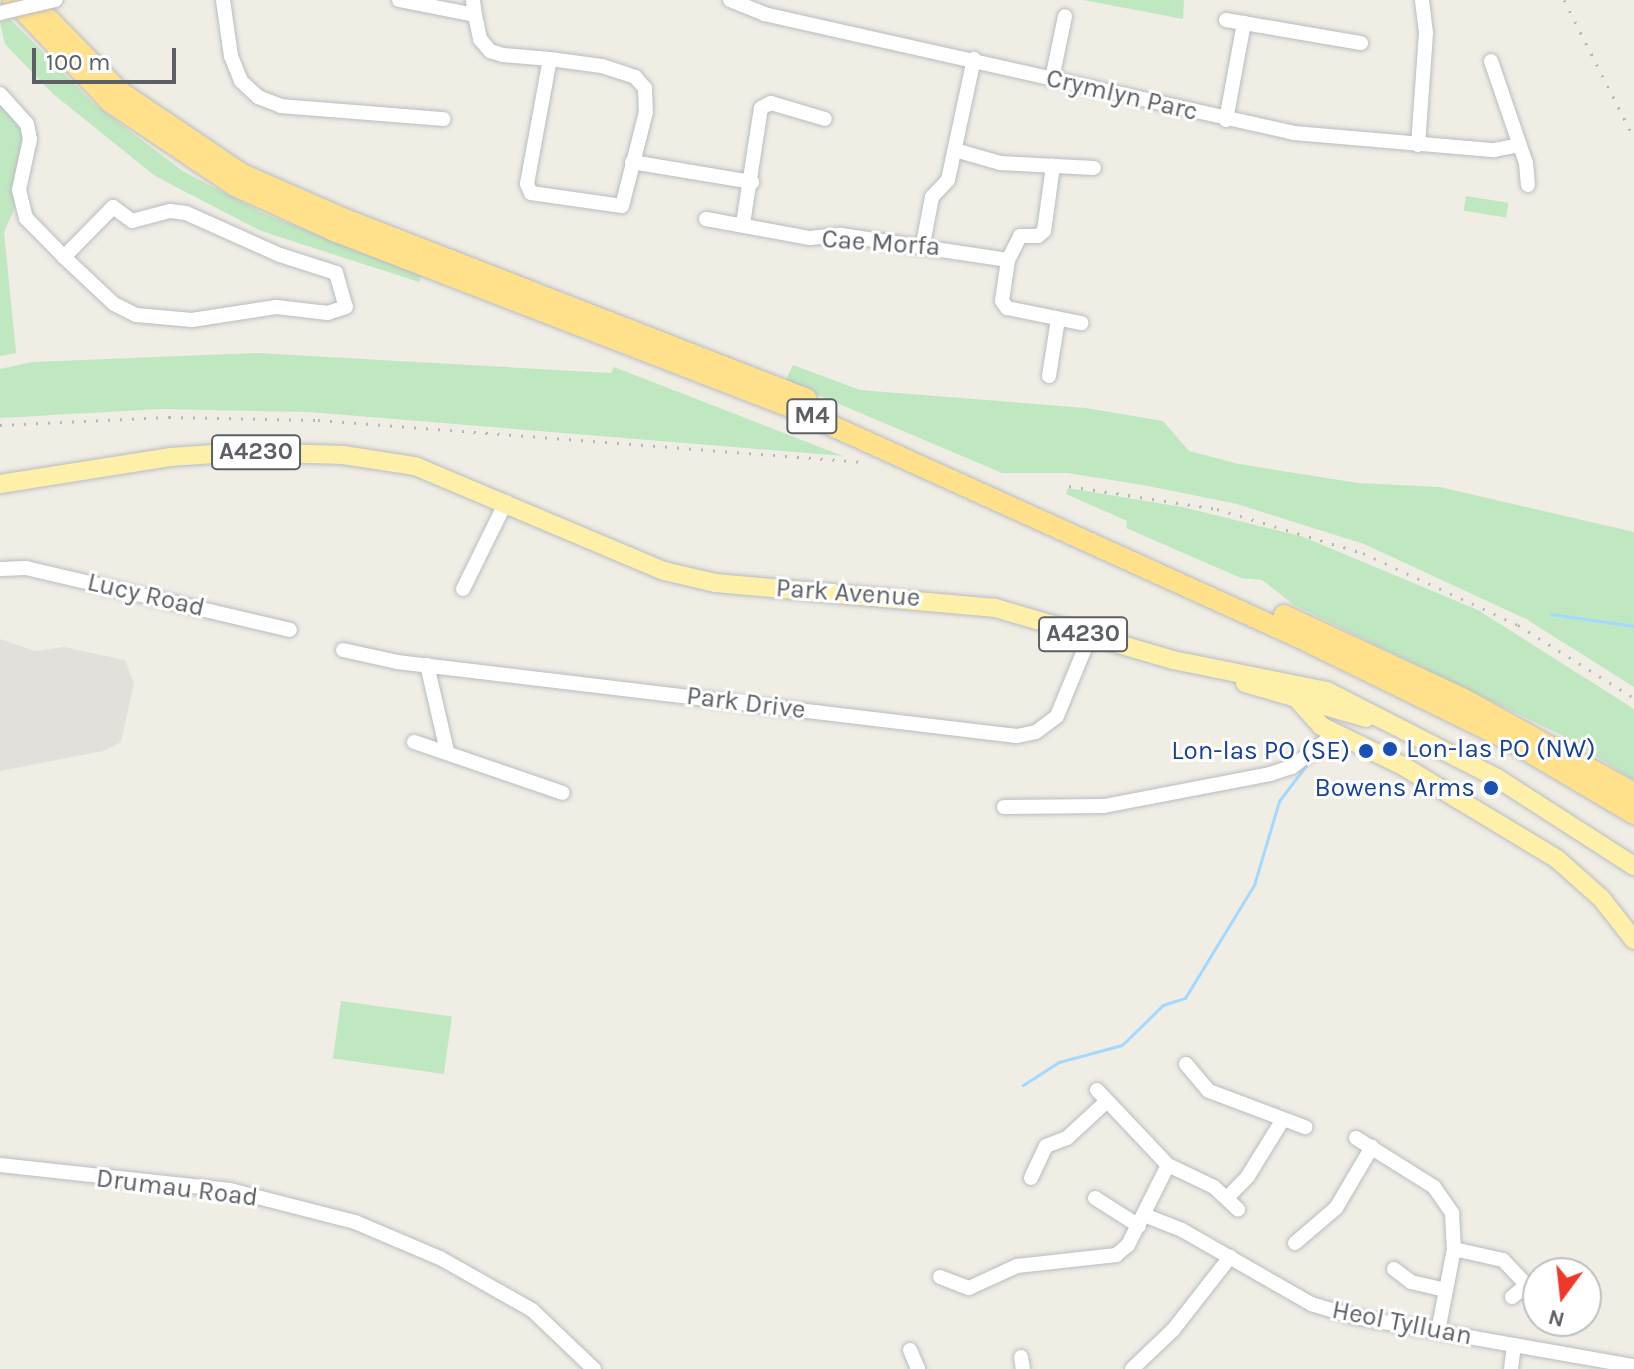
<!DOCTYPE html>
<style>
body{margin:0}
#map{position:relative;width:1634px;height:1369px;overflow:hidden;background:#efede4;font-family:Karla,sans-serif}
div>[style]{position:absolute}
.industrial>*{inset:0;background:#e3e0dc}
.green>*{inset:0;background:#c0e8c0;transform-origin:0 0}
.stream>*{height:3px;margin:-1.5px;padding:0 1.5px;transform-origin:1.5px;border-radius:1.5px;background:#a4d9ff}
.roads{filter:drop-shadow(0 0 2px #b9bcc1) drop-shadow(0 0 2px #b9bcc1)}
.minor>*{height:14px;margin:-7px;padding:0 7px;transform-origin:7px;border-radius:7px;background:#fff}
.major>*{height:18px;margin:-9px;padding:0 9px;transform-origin:9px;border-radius:9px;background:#fff0a9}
.highway>*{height:20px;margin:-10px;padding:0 10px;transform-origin:10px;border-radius:10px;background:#ffe08b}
.rail>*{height:3px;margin-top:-1.5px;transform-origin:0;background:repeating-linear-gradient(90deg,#b5b6b6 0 2px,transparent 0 12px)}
.bridges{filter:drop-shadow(0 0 2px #b9bcc1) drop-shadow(0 0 2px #b9bcc1)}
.minor-bridge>*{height:14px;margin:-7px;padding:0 7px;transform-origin:7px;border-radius:7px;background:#fff}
.dots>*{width:22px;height:22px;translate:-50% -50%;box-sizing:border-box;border:4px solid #fff;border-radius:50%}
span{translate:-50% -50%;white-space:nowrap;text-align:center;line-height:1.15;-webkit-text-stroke:6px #fff;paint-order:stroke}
.shield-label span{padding:2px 6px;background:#fff;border:2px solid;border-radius:6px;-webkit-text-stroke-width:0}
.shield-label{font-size:24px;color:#5c6065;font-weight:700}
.street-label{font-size:26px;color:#5c6065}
.transit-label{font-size:26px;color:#164399}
.left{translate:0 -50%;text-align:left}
.right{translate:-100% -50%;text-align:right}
.north{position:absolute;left:1522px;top:1257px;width:80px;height:80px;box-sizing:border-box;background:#fff;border:2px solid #bebfc1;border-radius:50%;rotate:195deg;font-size:22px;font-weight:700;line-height:32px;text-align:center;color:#5c6065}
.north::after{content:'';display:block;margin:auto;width:28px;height:36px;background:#ef372a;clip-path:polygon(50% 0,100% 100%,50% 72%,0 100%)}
.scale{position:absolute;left:32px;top:48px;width:144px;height:36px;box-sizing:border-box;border:4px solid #5c6065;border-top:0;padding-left:10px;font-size:24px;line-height:28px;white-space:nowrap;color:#5c6065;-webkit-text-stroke:6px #fff;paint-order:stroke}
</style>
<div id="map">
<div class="industrial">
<div style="clip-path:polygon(0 639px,35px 651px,64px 647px,125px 660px,134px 683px,121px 742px,103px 751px,0 771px)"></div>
</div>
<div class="green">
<div style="clip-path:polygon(1083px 0,1184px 0,1183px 19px)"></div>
<div style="clip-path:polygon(10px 19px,94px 104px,184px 172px,265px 214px,422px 275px,419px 282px,261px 231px,155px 176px,52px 93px,5px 44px,0 22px)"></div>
<div style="clip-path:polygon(0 100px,18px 120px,23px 141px,14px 210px,4px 232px,16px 353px,0 356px)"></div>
<div style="left:1466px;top:196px;width:43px;height:15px;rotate:9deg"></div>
<div style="clip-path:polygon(256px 353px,611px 373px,614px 367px,843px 456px,309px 412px,161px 409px,0 418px,0 369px,32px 362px)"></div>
<div style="clip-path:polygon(793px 365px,860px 390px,1086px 408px,1163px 421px,1189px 451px,1239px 464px,1358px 483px,1440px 487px,1634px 532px,1634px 687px,1526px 619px,1364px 544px,1237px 504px,1148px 486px,1068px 473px,1002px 473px,785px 381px)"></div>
<div style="clip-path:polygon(1068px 488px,1182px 507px,1301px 536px,1478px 610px,1634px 709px,1634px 780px,1567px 738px,1294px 605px,1262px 580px,1241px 578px,1126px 528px,1127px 521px,1066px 494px)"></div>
<div style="left:341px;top:1001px;width:112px;height:58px;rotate:8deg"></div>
</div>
<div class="stream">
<div style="left:1551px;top:614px;width:84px;rotate:8.2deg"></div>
<div style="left:1023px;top:1085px;width:43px;rotate:-32.6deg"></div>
<div style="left:1059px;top:1062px;width:65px;rotate:-15.1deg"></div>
<div style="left:1122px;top:1045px;width:57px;rotate:-44.3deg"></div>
<div style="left:1163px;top:1005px;width:23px;rotate:-18deg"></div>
<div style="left:1185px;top:998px;width:132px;rotate:-58.6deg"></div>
<div style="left:1254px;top:885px;width:88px;rotate:-73.4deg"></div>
<div style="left:1279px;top:801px;width:46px;rotate:-52.9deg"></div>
</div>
<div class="roads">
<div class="minor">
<div style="left:223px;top:0;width:57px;rotate:81.9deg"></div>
<div style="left:231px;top:56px;width:27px;rotate:68deg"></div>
<div style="left:241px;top:81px;width:23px;rotate:43deg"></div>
<div style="left:258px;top:97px;width:25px;rotate:21deg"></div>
<div style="left:281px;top:106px;width:163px;rotate:4.6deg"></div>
<div style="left:399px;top:0;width:77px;rotate:11.2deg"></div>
<div style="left:475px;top:15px;width:15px;rotate:-98deg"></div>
<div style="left:730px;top:0;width:37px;rotate:22deg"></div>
<div style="left:764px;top:14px;width:543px;rotate:12.65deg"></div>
<div style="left:1294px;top:133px;width:201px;rotate:4.9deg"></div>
<div style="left:1494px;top:150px;width:26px;rotate:-11deg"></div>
<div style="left:475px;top:15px;width:25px;rotate:78deg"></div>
<div style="left:480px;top:39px;width:16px;rotate:50deg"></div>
<div style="left:490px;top:51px;width:14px;rotate:17deg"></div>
<div style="left:503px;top:55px;width:47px;rotate:4.9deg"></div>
<div style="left:550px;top:59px;width:52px;rotate:7.7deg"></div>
<div style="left:602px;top:66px;width:35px;rotate:18deg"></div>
<div style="left:635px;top:77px;width:15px;rotate:48deg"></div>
<div style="left:645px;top:88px;width:24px;rotate:88deg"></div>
<div style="left:646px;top:112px;width:97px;rotate:104.3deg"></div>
<div style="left:622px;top:206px;width:92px;rotate:-171.9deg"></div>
<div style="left:531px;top:193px;width:10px;rotate:-114deg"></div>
<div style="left:527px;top:184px;width:127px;rotate:-79.6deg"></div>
<div style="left:1226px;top:20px;width:137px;rotate:9.7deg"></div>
<div style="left:1491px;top:61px;width:108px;rotate:71.1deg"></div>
<div style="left:1526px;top:163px;width:22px;rotate:85deg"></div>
<div style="left:1052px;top:79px;width:64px;rotate:-78.3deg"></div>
<div style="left:0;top:94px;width:40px;rotate:48deg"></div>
<div style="left:27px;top:124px;width:15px;rotate:79deg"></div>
<div style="left:30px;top:139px;width:52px;rotate:102.2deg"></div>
<div style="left:19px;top:190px;width:29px;rotate:76deg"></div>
<div style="left:26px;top:218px;width:54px;rotate:45.7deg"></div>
<div style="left:1226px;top:120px;width:99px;rotate:-79.5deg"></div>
<div style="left:1418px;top:145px;width:112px;rotate:-85.9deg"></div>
<div style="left:1426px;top:33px;width:33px;rotate:-97deg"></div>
<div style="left:955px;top:150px;width:47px;rotate:16.1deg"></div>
<div style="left:1000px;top:163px;width:94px;rotate:3deg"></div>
<div style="left:632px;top:162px;width:122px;rotate:9.5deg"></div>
<div style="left:113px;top:207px;width:24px;rotate:36deg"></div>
<div style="left:132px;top:221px;width:39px;rotate:-15deg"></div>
<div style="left:170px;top:211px;width:16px;rotate:7deg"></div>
<div style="left:186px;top:213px;width:103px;rotate:24.1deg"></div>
<div style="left:280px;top:255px;width:59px;rotate:17.8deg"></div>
<div style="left:336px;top:273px;width:35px;rotate:74deg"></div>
<div style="left:346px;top:307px;width:19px;rotate:162deg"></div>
<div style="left:328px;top:313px;width:52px;rotate:-173.4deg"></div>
<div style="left:276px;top:307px;width:85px;rotate:171.2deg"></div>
<div style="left:192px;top:320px;width:56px;rotate:-174.9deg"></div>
<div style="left:136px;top:315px;width:25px;rotate:-153deg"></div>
<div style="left:114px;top:304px;width:69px;rotate:-136.8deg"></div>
<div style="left:64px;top:257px;width:70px;rotate:-45.6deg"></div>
<div style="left:706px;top:219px;width:106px;rotate:10.4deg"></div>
<div style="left:810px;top:238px;width:31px;rotate:-6deg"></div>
<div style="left:841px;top:235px;width:169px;rotate:8.5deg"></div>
<div style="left:1008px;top:260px;width:27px;rotate:-63deg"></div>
<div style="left:1020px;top:236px;width:18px"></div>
<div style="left:1038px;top:236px;width:8px;rotate:-40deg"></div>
<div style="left:1044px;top:231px;width:66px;rotate:-82.1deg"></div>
<div style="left:743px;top:224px;width:117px;rotate:-81.2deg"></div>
<div style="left:761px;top:108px;width:11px;rotate:-27deg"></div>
<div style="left:771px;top:103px;width:56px;rotate:16.5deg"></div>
<div style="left:923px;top:244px;width:48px;rotate:-79.2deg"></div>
<div style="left:932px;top:197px;width:23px;rotate:-47deg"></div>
<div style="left:948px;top:180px;width:124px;rotate:-77.9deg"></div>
<div style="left:1008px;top:260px;width:41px;rotate:98.3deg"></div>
<div style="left:1002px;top:301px;width:9px;rotate:54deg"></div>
<div style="left:1007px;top:308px;width:76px;rotate:11.5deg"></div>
<div style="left:1049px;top:376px;width:58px;rotate:-81deg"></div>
<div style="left:0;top:569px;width:26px;rotate:-2deg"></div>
<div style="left:26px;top:568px;width:271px;rotate:13.2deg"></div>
<div style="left:463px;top:589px;width:97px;rotate:-63.7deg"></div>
<div style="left:343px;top:650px;width:55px;rotate:12.5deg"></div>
<div style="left:397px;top:662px;width:624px;rotate:6.81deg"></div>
<div style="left:1017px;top:736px;width:19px;rotate:-12deg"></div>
<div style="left:1036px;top:732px;width:26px;rotate:-37deg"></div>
<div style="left:1057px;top:716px;width:87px;rotate:-67.6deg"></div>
<div style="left:427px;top:665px;width:88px;rotate:76.9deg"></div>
<div style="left:414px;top:742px;width:157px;rotate:18.9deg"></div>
<div style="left:1004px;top:807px;width:100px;rotate:-0.6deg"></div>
<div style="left:1104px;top:806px;width:169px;rotate:-10.9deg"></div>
<div style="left:1270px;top:774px;width:23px;rotate:-18deg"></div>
<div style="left:1292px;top:767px;width:56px;rotate:-37.7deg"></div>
<div style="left:1186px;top:1064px;width:35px;rotate:50deg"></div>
<div style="left:1209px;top:1091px;width:103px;rotate:20.6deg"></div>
<div style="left:1097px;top:1090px;width:103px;rotate:46.6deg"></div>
<div style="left:1168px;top:1165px;width:51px;rotate:25.6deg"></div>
<div style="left:1214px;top:1187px;width:33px;rotate:43deg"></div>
<div style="left:1356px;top:1138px;width:92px;rotate:32.1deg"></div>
<div style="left:1434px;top:1187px;width:32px;rotate:55deg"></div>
<div style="left:1452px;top:1213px;width:36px;rotate:87deg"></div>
<div style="left:1454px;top:1249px;width:84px;rotate:101deg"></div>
<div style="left:0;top:1165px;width:231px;rotate:6.2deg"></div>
<div style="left:230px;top:1190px;width:129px;rotate:14.4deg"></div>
<div style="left:355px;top:1222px;width:92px;rotate:23deg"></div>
<div style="left:440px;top:1258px;width:106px;rotate:29.5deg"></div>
<div style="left:532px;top:1310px;width:86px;rotate:43.6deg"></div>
<div style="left:1031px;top:1178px;width:35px;rotate:-65deg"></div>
<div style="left:1046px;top:1146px;width:22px;rotate:-21deg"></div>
<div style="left:1067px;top:1138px;width:54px;rotate:-42.8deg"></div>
<div style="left:1228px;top:1197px;width:29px;rotate:-46deg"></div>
<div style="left:1248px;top:1176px;width:65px;rotate:-58.3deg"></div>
<div style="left:1095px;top:1198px;width:52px;rotate:32.5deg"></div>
<div style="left:1144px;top:1215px;width:41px;rotate:21.5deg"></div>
<div style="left:1182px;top:1230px;width:149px;rotate:29.8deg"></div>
<div style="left:1311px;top:1304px;width:46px;rotate:16.5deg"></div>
<div style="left:1355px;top:1317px;width:283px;rotate:10deg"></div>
<div style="left:1295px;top:1243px;width:54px;rotate:-40.5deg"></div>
<div style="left:1336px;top:1208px;width:71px;rotate:-59.5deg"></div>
<div style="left:1454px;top:1249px;width:50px;rotate:12.7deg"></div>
<div style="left:1503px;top:1260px;width:51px;rotate:46.6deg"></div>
<div style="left:1394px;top:1269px;width:21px;rotate:37deg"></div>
<div style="left:1411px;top:1282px;width:35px;rotate:13deg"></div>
<div style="left:940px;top:1277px;width:31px;rotate:21deg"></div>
<div style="left:969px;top:1288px;width:53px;rotate:-24.6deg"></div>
<div style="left:1017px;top:1266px;width:100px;rotate:-6.3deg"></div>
<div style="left:1116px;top:1255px;width:16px;rotate:-40deg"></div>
<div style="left:1128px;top:1245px;width:89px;rotate:-63.4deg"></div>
<div style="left:1512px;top:1297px;width:19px;rotate:-39deg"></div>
<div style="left:910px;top:1350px;width:21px;rotate:67deg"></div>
<div style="left:1021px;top:1357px;width:12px;rotate:81deg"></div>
<div style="left:1132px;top:1369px;width:57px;rotate:-43.6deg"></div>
<div style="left:1173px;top:1330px;width:93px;rotate:-52deg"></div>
<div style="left:1511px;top:1369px;width:24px;rotate:-83deg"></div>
</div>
<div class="major">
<div style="left:0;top:484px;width:172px;rotate:-9deg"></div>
<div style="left:170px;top:457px;width:74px;rotate:-3.9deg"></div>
<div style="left:244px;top:452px;width:99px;rotate:1.7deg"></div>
<div style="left:343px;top:455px;width:73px;rotate:8.7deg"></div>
<div style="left:415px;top:466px;width:270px;rotate:22.9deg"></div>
<div style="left:664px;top:571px;width:53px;rotate:13deg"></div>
<div style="left:716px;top:583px;width:280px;rotate:5.1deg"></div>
<div style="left:995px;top:608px;width:185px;rotate:16.3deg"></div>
<div style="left:1173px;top:660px;width:157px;rotate:11.4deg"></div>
<div style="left:1327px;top:691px;width:191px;rotate:27.1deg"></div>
<div style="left:1497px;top:778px;width:163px;rotate:32.7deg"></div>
<div style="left:1245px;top:683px;width:126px;rotate:16.1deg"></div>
<div style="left:1297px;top:699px;width:36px;rotate:48deg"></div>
<div style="left:1321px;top:726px;width:91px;rotate:26deg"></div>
<div style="left:1403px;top:766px;width:180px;rotate:31.1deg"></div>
<div style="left:1557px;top:859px;width:59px;rotate:41.6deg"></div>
<div style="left:1601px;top:898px;width:53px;rotate:51.8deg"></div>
</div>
<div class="highway">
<div style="left:13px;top:0;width:141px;rotate:46.4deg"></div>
<div style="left:110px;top:102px;width:151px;rotate:33.9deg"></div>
<div style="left:235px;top:186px;width:109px;rotate:24.4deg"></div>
<div style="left:334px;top:231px;width:484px;rotate:21.1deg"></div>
<div style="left:786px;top:405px;width:564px;rotate:24.39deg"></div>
<div style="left:1300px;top:638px;width:236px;rotate:26.1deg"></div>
<div style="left:1512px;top:742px;width:142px;rotate:30.5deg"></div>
<div style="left:33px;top:3px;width:123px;rotate:45.7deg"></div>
<div style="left:119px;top:91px;width:148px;rotate:34deg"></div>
<div style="left:242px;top:174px;width:107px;rotate:23.7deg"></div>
<div style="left:340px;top:217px;width:501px;rotate:21.29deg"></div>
<div style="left:1284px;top:615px;width:199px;rotate:25deg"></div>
<div style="left:1464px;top:699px;width:194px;rotate:28.9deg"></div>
</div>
</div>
<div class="rail">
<div style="left:1564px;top:0;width:155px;rotate:63.1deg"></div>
<div style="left:0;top:425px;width:169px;rotate:-2.7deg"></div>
<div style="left:169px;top:417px;width:149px;rotate:1.2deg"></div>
<div style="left:318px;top:420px;width:548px;rotate:4.4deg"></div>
<div style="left:1069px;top:486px;width:150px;rotate:8.8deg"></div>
<div style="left:1217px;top:509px;width:152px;rotate:16.8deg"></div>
<div style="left:1363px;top:553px;width:171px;rotate:24.9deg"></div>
<div style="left:1518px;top:625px;width:137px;rotate:32.2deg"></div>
</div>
<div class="bridges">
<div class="minor-bridge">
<div style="left:0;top:13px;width:57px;rotate:-13.3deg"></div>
</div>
</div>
<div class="dots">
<div style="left:1390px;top:749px;background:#1a4fb4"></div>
<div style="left:1366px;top:751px;background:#1a4fb4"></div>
<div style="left:1491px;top:788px;background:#1a4fb4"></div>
</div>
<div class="shield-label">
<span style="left:812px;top:416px">M4</span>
<span style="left:256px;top:452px">A4230</span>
<span style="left:1083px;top:634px">A4230</span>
</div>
<div class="street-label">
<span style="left:1122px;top:95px;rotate:13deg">Crymlyn Parc</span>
<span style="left:881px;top:243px;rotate:4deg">Cae Morfa</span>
<span style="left:848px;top:593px;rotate:4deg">Park Avenue</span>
<span style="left:146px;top:595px;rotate:13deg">Lucy Road</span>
<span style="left:746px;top:703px;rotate:7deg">Park Drive</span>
<span style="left:177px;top:1188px;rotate:7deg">Drumau Road</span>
<span style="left:1402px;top:1323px;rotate:11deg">Heol Tylluan</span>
</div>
<div class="transit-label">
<span class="left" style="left:1406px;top:749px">Lon-las PO (NW)</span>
<span class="right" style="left:1350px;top:751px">Lon-las PO (SE)</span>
<span class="right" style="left:1475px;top:788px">Bowens Arms</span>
</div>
<div class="north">N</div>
<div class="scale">100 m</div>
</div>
